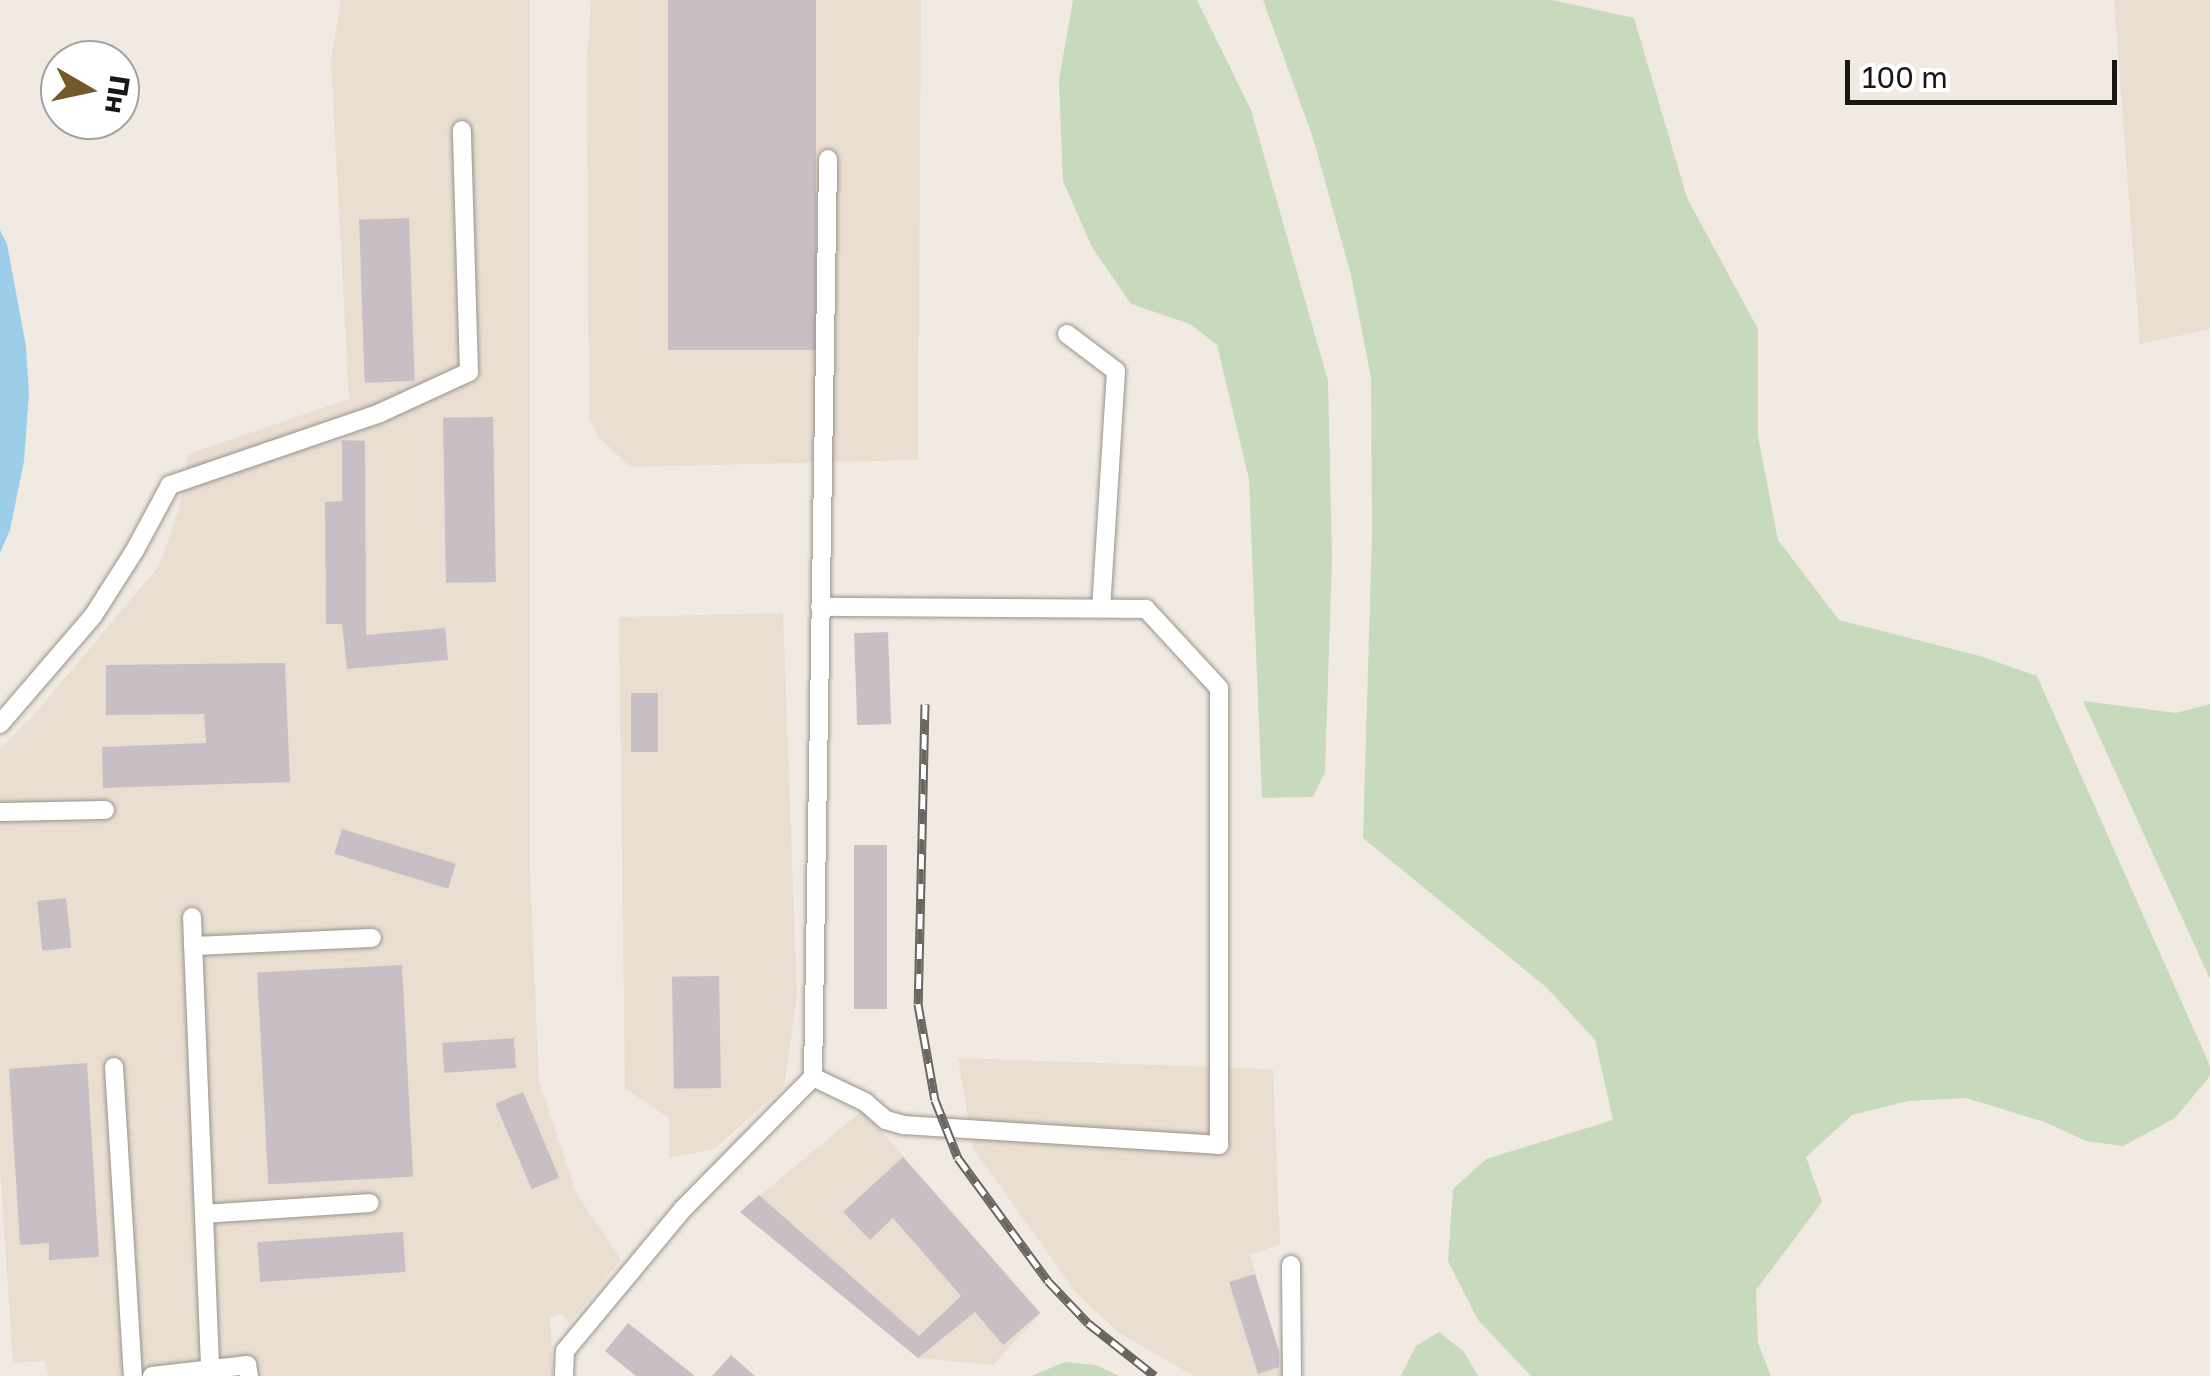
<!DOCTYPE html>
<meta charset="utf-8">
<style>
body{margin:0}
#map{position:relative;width:2210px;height:1376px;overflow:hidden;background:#f1eae2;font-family:"Golos Text",sans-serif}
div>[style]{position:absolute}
.built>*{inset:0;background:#e9ded0}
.green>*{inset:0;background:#c7dabb}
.water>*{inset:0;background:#9cceea}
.building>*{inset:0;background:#c8bfc5;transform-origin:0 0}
.roads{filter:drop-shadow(0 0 2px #98938b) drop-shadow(0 0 2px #98938b)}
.minor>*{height:18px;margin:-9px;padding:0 9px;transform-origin:9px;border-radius:9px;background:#fff}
.rail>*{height:9px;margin-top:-4.5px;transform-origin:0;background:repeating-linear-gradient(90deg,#fff 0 15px,#696560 0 30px);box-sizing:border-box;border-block:2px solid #696560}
span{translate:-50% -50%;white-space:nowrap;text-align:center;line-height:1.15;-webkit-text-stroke:9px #fff;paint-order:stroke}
.north{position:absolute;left:40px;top:40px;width:100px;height:100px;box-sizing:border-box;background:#fff;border:2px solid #a3a2a1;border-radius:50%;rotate:99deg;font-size:28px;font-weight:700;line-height:40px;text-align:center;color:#191714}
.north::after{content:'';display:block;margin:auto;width:35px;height:45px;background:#73592a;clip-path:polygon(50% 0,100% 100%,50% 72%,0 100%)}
.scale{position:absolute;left:1845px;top:60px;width:272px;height:45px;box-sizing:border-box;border:5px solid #191714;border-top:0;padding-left:12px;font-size:30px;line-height:35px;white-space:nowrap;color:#191714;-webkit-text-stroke:8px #fff;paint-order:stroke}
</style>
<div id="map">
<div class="built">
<div style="clip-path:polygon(341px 0,530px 0,530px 873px,539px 1081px,577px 1195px,621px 1259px,570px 1323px,561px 1314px,550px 1317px,553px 1376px,48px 1376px,45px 1361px,13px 1363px,0 1169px,0 749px,35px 714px,159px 566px,179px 509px,188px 454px,349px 399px,331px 61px)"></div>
<div style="clip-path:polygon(591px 0,921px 0,918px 460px,630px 467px,597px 435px,589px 419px,587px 61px)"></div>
<div style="clip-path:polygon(2114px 0,2210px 0,2210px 329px,2140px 344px)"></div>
<div style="clip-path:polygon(783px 613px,797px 996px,784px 1087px,714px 1149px,669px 1158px,669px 1118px,625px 1088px,619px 617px)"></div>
<div style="clip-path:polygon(958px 1058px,1273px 1069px,1280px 1244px,1250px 1255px,1284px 1366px,1281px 1376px,1194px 1376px,1118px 1332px,1077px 1294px,973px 1148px)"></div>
<div style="clip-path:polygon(863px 1110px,1041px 1313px,993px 1365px,918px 1358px,740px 1212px)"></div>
</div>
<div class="green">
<div style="clip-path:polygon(1073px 0,1197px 0,1251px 110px,1328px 381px,1332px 558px,1325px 772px,1313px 797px,1262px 798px,1249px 479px,1217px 345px,1190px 324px,1131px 304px,1092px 247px,1063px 181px,1059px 80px)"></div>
<div style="clip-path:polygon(1263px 0,1552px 0,1634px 18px,1687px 198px,1758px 329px,1758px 436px,1778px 540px,1839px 620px,1980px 656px,2037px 676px,2210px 1066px,2210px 1076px,2175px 1118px,2123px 1146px,2086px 1141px,2045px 1122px,1966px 1098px,1908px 1101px,1852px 1115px,1806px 1157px,1822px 1202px,1756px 1290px,1758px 1343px,1771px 1376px,1531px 1376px,1478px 1320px,1448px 1261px,1453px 1189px,1486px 1159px,1613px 1120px,1595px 1040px,1546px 987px,1363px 838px,1372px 534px,1371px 378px,1351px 275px,1313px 138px)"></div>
<div style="clip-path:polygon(2083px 701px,2176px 713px,2210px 704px,2210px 979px)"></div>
<div style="clip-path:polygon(1439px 1332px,1464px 1352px,1478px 1376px,1401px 1376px,1416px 1346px)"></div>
<div style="clip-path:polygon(1065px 1362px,1096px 1365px,1119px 1376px,1031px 1376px)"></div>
</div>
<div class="water">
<div style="clip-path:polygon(0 230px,7px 244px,26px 346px,29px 394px,24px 461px,10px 530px,0 553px)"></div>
</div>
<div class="building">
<div style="left:668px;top:0;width:148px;height:350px"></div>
<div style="left:409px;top:218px;width:163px;height:50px;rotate:88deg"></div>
<div style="left:493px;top:417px;width:165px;height:50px;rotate:89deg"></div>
<div style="clip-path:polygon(342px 440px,365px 441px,366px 635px,445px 628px,448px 660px,347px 669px,342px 624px,326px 624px,325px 502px,342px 501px)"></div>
<div style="left:888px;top:632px;width:92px;height:34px;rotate:88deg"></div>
<div style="clip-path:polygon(285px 663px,290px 782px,103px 788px,102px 747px,206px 743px,204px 714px,106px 715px,106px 665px)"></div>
<div style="left:631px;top:693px;width:27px;height:59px"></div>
<div style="left:342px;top:829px;width:119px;height:26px;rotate:17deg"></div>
<div style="left:887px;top:845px;width:164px;height:33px;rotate:90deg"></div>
<div style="left:66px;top:898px;width:50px;height:29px;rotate:84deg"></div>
<div style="left:402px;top:965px;width:212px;height:145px;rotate:87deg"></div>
<div style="left:719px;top:976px;width:112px;height:47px;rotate:89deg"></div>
<div style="left:514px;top:1038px;width:30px;height:72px;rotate:86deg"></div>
<div style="clip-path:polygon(87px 1063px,99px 1257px,49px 1260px,49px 1243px,20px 1245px,9px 1069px)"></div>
<div style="left:523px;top:1092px;width:93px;height:30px;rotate:67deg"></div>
<div style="clip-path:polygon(903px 1157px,1040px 1313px,1003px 1345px,975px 1312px,918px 1358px,740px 1212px,759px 1195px,919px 1336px,961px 1296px,893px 1218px,870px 1240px,843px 1212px)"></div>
<div style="left:403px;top:1232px;width:40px;height:146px;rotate:86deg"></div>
<div style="clip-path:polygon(1255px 1274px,1279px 1352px,1279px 1367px,1258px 1374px,1229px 1282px)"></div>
<div style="clip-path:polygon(628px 1323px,695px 1376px,636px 1376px,605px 1351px)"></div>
<div style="clip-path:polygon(731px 1355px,755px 1376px,712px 1376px)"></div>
</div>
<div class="roads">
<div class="minor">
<div style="left:1067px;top:334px;width:61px;rotate:37.1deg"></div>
<div style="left:1116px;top:371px;width:237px;rotate:93.6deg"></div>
<div style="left:0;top:724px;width:143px;rotate:-49.3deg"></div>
<div style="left:93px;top:616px;width:78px;rotate:-57.5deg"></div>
<div style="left:135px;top:550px;width:74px;rotate:-61.7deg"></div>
<div style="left:170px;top:485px;width:222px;rotate:-18.9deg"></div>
<div style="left:380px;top:413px;width:98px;rotate:-24.7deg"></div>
<div style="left:469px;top:372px;width:242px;rotate:-91.7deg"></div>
<div style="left:0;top:812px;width:105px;rotate:-1.1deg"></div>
<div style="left:192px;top:917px;width:452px;rotate:87.7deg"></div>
<div style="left:193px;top:946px;width:179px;rotate:-2.6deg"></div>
<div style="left:114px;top:1067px;width:310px;rotate:86.5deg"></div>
<div style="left:813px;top:1077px;width:58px;rotate:25.7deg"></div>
<div style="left:865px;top:1102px;width:28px;rotate:41deg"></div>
<div style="left:886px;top:1120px;width:19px;rotate:16deg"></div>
<div style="left:904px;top:1125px;width:316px;rotate:3.6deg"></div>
<div style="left:1219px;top:1145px;width:457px;rotate:-90deg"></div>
<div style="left:1219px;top:688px;width:108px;rotate:-132.7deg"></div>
<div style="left:1146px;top:609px;width:326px;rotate:-179.6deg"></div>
<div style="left:204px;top:1214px;width:166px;rotate:-3.8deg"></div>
<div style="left:1291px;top:1265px;width:111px;rotate:89.5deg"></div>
<div style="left:152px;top:1376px;width:96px;rotate:-6.6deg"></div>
<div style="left:247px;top:1365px;width:11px;rotate:80deg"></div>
<div style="left:564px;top:1376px;width:25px;rotate:-88deg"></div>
<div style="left:565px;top:1351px;width:185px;rotate:-50.3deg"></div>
<div style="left:683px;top:1209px;width:185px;rotate:-45.4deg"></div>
<div style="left:813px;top:1077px;width:918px;rotate:-89.06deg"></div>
</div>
</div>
<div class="rail">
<div style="left:925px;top:704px;width:300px;rotate:91.3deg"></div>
<div style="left:918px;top:1004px;width:97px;rotate:80deg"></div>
<div style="left:935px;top:1100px;width:62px;rotate:68.4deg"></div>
<div style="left:958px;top:1158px;width:152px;rotate:53.8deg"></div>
<div style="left:1048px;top:1281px;width:58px;rotate:46.4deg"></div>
<div style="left:1088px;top:1323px;width:85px;rotate:38.3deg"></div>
</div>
<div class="north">Пн</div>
<div class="scale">100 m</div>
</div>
